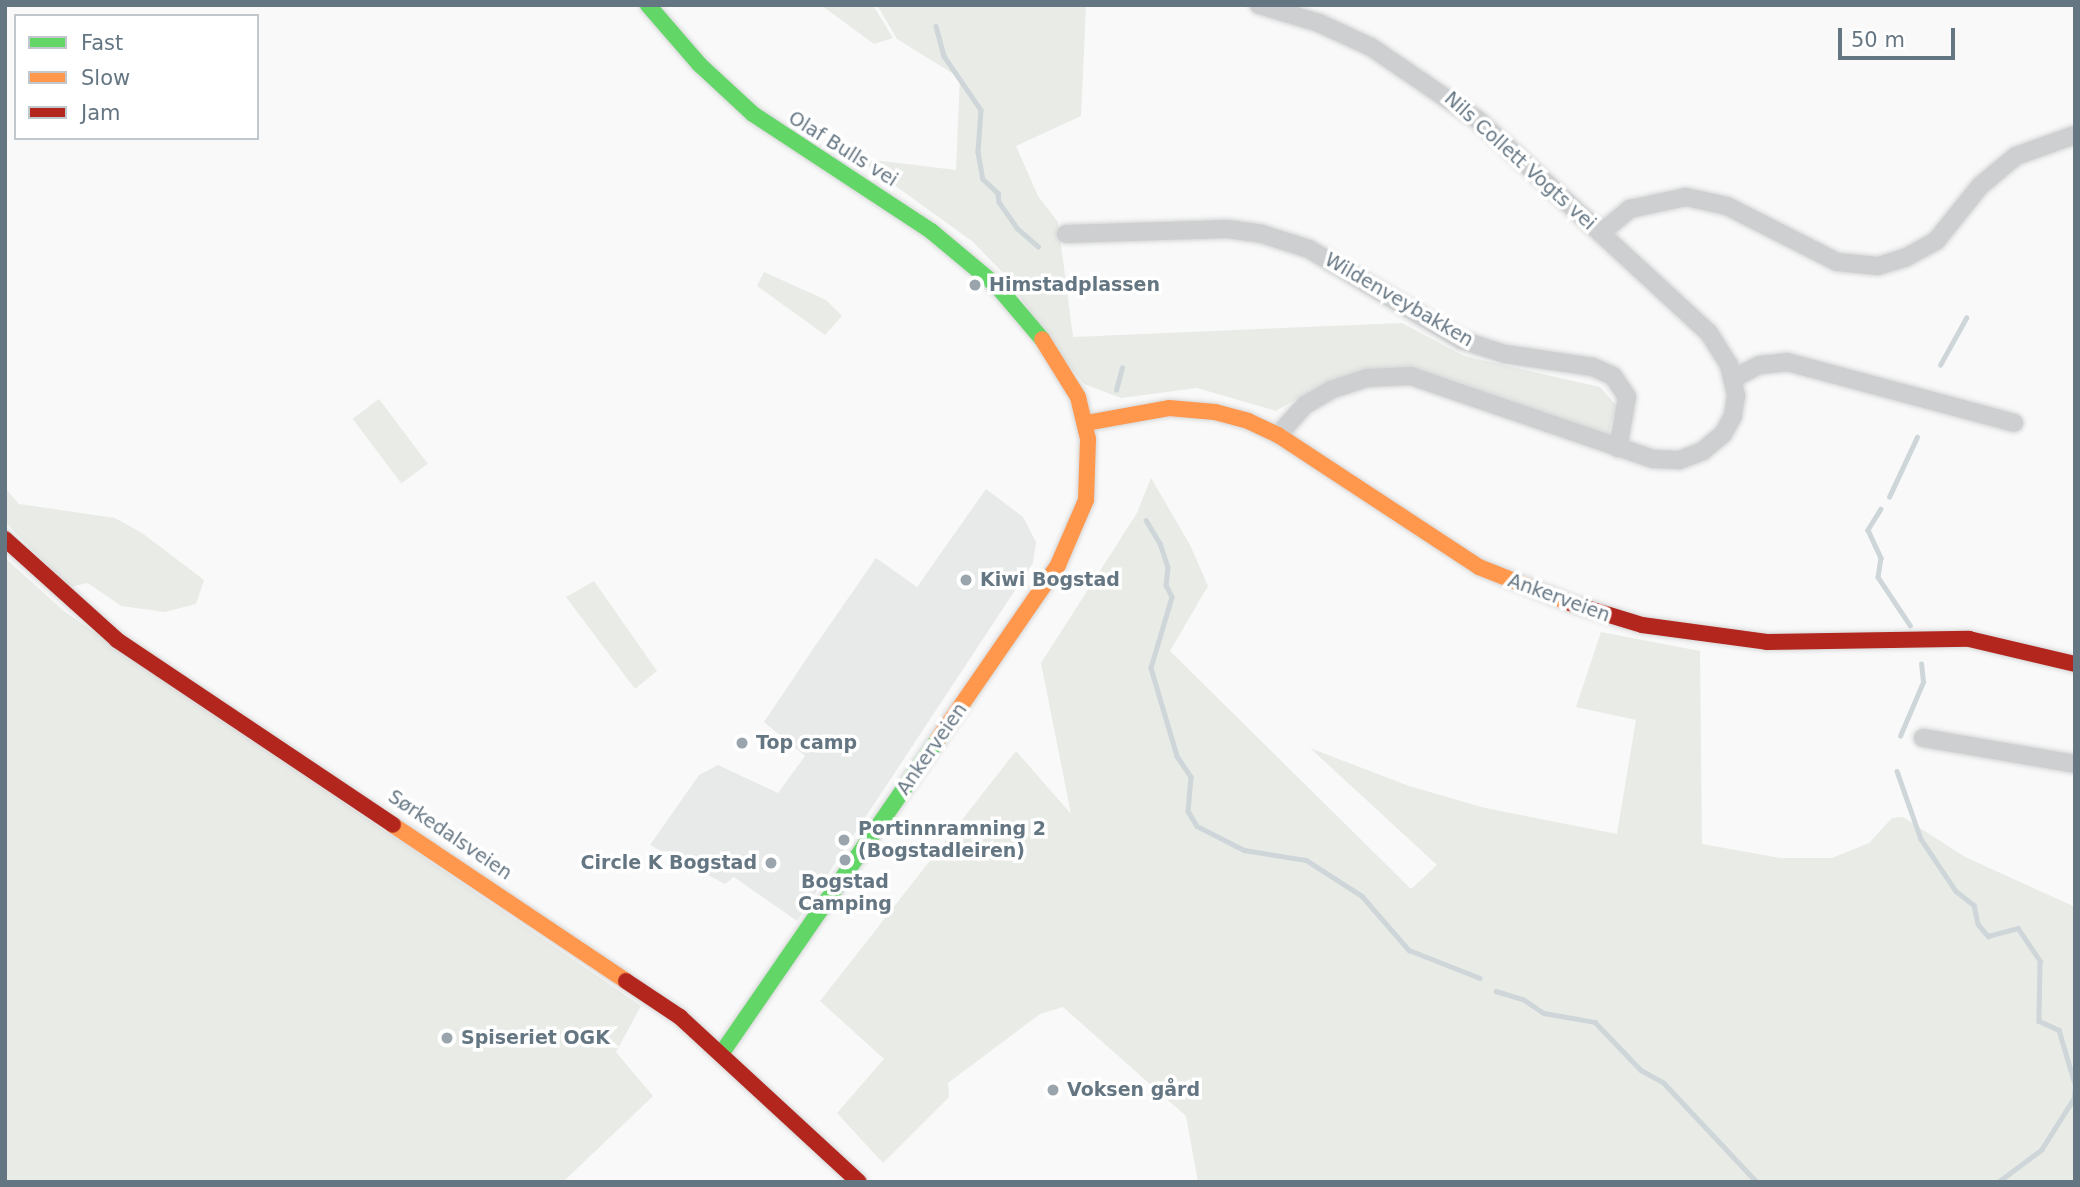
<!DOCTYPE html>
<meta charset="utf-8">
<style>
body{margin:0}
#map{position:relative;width:2080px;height:1187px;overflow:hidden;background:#f9f9f9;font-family:"DejaVu Sans",sans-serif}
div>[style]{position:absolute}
.built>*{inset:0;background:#e8e9e9}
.green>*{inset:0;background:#e8ebe6;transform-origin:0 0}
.stream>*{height:4.5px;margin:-2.25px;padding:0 2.25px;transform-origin:2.25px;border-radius:2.25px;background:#ced6d9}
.roads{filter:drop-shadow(0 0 2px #d5d6d7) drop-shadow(0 0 2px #d5d6d7)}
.street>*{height:18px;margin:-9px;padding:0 9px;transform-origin:9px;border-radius:9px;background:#cecfd0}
.fast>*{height:16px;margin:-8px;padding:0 8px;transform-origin:8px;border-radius:8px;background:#63d668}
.slow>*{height:16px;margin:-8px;padding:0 8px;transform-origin:8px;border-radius:8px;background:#ff974d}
.jam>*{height:16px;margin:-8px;padding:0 8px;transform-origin:8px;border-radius:8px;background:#b3261e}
.dots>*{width:19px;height:19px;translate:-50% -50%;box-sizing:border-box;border:4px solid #fff;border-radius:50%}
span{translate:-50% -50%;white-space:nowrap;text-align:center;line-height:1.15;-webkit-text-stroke:7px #fff;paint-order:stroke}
.street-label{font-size:19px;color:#657683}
.poi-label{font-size:19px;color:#657683;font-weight:700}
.left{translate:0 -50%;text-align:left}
.right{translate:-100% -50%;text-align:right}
.frame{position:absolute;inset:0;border:7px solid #657683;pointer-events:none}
.legend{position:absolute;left:14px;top:14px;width:245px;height:126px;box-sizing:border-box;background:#fff;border:2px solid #c1c8cd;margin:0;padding:9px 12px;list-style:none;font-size:21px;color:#657683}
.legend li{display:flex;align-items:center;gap:14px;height:35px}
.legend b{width:35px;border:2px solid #c1c8cd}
.scale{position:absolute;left:1838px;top:28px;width:117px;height:32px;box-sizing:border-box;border:4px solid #657683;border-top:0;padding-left:9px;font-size:21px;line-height:24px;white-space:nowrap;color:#657683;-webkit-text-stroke:5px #fff;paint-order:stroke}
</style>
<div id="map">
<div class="built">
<div style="clip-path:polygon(986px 489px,1023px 517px,1036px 542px,1033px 563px,797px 921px,734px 877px,725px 884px,650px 845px,699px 775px,718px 765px,778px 793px,805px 756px,764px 722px,813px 649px,876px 558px,917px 587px)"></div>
</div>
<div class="green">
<div style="clip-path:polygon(821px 5px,873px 5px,893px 38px,874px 44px)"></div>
<div style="clip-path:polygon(877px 5px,1086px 5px,1081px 116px,1016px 146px,1038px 196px,1058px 222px,1073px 337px,1402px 323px,1464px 356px,1600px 387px,1617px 406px,1608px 434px,1453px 380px,1411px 370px,1380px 369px,1331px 379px,1276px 411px,1197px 388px,1121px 398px,1084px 384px,1046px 338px,1009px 279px,973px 242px,857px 158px,956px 170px,960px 78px,897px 39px)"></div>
<div style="clip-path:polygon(764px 272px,826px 300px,842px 316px,825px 335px,757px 286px)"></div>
<div style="left:379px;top:399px;width:81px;height:33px;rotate:53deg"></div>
<div style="clip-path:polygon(1151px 478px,1190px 545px,1208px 586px,1170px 651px,1411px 889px,1437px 865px,1310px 748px,1409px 786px,1485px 808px,1617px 834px,1636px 720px,1576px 707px,1601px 632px,1700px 651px,1702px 844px,1780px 858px,1832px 858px,1869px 843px,1892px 818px,1903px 817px,1965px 857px,2075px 907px,2075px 1182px,1198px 1182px,1186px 1116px,1063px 1007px,1040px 1014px,948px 1083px,949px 1097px,883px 1163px,837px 1113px,884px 1059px,820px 1001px,1016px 751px,1071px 814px,1041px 663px,1137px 513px)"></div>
<div style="clip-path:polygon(5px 488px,19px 504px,115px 518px,142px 533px,204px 580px,196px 604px,165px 612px,121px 606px,88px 583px,69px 587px,5px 522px)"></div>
<div style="clip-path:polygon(5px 558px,65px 612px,641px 1006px,616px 1052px,653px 1096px,563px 1182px,5px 1182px)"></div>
<div style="clip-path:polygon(594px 581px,657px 671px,635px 689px,566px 597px)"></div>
</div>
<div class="stream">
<div style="left:936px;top:26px;width:31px;rotate:75deg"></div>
<div style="left:944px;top:56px;width:65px;rotate:55.6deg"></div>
<div style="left:981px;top:110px;width:42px;rotate:94.1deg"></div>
<div style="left:978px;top:152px;width:27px;rotate:80deg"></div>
<div style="left:983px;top:179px;width:21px;rotate:43deg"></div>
<div style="left:998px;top:193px;width:9px;rotate:84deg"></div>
<div style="left:999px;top:202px;width:32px;rotate:55deg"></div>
<div style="left:1017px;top:228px;width:28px;rotate:41deg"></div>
<div style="left:1940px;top:365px;width:54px;rotate:-61deg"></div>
<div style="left:1116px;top:390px;width:23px;rotate:-75deg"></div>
<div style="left:1889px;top:497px;width:66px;rotate:-65deg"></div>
<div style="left:1881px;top:509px;width:25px;rotate:122deg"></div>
<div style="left:1868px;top:530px;width:31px;rotate:65deg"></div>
<div style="left:1881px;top:558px;width:19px;rotate:99deg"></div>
<div style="left:1878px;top:577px;width:58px;rotate:56.3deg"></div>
<div style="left:1146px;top:520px;width:27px;rotate:59deg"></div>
<div style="left:1160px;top:543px;width:25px;rotate:72deg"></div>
<div style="left:1168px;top:567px;width:18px;rotate:96deg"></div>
<div style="left:1166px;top:585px;width:13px;rotate:63deg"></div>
<div style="left:1172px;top:597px;width:74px;rotate:106.5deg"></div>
<div style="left:1151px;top:668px;width:92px;rotate:73.5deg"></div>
<div style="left:1177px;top:756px;width:25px;rotate:56deg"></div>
<div style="left:1191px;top:777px;width:34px;rotate:95deg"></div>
<div style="left:1188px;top:811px;width:17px;rotate:59deg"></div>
<div style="left:1197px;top:826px;width:53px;rotate:27.1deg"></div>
<div style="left:1244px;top:850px;width:63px;rotate:9.2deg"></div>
<div style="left:1306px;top:860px;width:67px;rotate:32.7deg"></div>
<div style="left:1362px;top:896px;width:72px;rotate:49deg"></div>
<div style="left:1409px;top:950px;width:76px;rotate:21.5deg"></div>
<div style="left:1900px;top:736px;width:59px;rotate:-66.9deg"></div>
<div style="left:1923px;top:682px;width:18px;rotate:-96deg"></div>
<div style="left:1897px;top:771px;width:72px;rotate:70.6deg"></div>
<div style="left:1921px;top:839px;width:63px;rotate:56.1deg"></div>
<div style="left:1956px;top:891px;width:23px;rotate:38deg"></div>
<div style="left:1974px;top:905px;width:19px;rotate:78deg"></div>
<div style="left:1978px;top:924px;width:16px;rotate:50deg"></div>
<div style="left:1988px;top:936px;width:31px;rotate:-15deg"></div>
<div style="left:2018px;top:928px;width:40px;rotate:56deg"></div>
<div style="left:2040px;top:961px;width:60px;rotate:91deg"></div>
<div style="left:2039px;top:1021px;width:22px;rotate:24deg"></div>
<div style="left:2059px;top:1030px;width:56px;rotate:73.5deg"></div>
<div style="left:1496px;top:991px;width:28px;rotate:17deg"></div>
<div style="left:1523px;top:999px;width:25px;rotate:34deg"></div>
<div style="left:1544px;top:1013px;width:52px;rotate:10deg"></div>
<div style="left:1595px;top:1022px;width:66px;rotate:46.2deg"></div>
<div style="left:1641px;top:1070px;width:26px;rotate:29deg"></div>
<div style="left:1664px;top:1083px;width:136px;rotate:46.8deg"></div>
<div style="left:1998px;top:1182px;width:54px;rotate:-36.7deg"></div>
<div style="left:2041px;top:1150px;width:62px;rotate:-57.6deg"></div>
<div style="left:2074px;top:1098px;width:11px;rotate:-85deg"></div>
</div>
<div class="roads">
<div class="street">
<div style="left:1259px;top:5px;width:63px;rotate:16.7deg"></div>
<div style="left:1319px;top:23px;width:57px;rotate:24.8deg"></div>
<div style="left:1371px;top:47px;width:130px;rotate:34.3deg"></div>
<div style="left:1478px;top:120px;width:314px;rotate:42.7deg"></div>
<div style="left:1709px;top:333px;width:38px;rotate:58deg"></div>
<div style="left:1729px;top:365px;width:32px;rotate:77deg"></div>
<div style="left:1736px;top:396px;width:20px;rotate:99deg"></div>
<div style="left:1733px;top:416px;width:21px;rotate:119deg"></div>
<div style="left:1723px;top:434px;width:26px;rotate:140deg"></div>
<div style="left:1703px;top:451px;width:26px;rotate:159deg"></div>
<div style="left:1679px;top:460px;width:26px;rotate:-178deg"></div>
<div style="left:1653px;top:459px;width:256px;rotate:-161.1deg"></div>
<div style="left:1411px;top:376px;width:44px;rotate:177.4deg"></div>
<div style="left:1367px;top:378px;width:38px;rotate:162deg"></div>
<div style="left:1331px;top:390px;width:30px;rotate:150deg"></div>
<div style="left:1305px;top:405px;width:40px;rotate:132deg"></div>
<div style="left:1601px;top:233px;width:38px;rotate:-40deg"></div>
<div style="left:1630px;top:209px;width:57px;rotate:-12.1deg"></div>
<div style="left:1686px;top:197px;width:42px;rotate:12.4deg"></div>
<div style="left:1727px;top:206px;width:123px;rotate:27deg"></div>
<div style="left:1837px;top:262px;width:41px;rotate:5.6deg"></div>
<div style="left:1878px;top:266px;width:28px;rotate:-17deg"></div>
<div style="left:1905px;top:258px;width:35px;rotate:-29deg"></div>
<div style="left:1936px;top:241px;width:70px;rotate:-51.3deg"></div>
<div style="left:1980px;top:186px;width:47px;rotate:-39.8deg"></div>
<div style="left:2016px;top:156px;width:63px;rotate:-19.6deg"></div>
<div style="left:1066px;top:234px;width:162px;rotate:-1.8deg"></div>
<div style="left:1228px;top:229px;width:34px;rotate:8deg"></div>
<div style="left:1262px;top:234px;width:49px;rotate:17.7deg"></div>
<div style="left:1309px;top:249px;width:177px;rotate:30.9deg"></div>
<div style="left:1461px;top:340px;width:46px;rotate:17.7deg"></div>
<div style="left:1505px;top:354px;width:89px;rotate:8.4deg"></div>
<div style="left:1593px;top:367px;width:22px;rotate:24deg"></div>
<div style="left:1613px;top:376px;width:25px;rotate:56deg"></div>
<div style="left:1627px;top:397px;width:52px;rotate:100deg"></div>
<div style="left:1734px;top:378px;width:29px;rotate:-27deg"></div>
<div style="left:1760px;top:365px;width:27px;rotate:-6deg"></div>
<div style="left:1787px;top:362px;width:235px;rotate:15deg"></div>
<div style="left:1923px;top:738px;width:154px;rotate:9.7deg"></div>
</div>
<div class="fast">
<div style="left:648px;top:5px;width:79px;rotate:49.1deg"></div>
<div style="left:700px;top:65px;width:72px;rotate:42.8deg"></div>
<div style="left:753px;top:114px;width:213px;rotate:33.3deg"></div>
<div style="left:931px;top:231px;width:86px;rotate:39.8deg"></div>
<div style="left:997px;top:286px;width:70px;rotate:49.7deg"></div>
<div style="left:721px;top:1054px;width:383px;rotate:-55.4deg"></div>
</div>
<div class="slow">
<div style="left:1086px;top:423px;width:84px;rotate:-10.2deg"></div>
<div style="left:1169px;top:408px;width:46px;rotate:5deg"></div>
<div style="left:1215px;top:412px;width:34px;rotate:15deg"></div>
<div style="left:1248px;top:421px;width:33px;rotate:25deg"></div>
<div style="left:1278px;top:435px;width:240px;rotate:33.3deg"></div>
<div style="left:1479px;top:567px;width:98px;rotate:21.6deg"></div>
<div style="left:938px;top:739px;width:211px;rotate:-55.4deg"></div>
<div style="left:1058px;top:565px;width:71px;rotate:-66.7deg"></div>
<div style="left:1086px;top:500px;width:61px;rotate:-88.1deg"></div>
<div style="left:1088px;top:439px;width:43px;rotate:-103.4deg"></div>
<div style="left:1078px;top:397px;width:68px;rotate:-121.8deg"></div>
<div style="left:393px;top:825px;width:280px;rotate:33.8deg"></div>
</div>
<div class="jam">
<div style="left:5px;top:539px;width:151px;rotate:42deg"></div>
<div style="left:117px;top:640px;width:332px;rotate:33.8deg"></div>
<div style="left:1570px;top:603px;width:75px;rotate:17deg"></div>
<div style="left:1642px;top:625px;width:126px;rotate:7.7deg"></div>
<div style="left:1767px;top:642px;width:202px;rotate:-0.9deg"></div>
<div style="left:1969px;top:639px;width:109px;rotate:13.3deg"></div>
<div style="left:626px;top:981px;width:65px;rotate:33.7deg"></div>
<div style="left:680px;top:1017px;width:243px;rotate:42.7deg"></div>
</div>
</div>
<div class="dots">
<div style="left:975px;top:285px;background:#99a4ac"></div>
<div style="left:966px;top:580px;background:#99a4ac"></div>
<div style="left:742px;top:743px;background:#99a4ac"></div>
<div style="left:844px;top:840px;background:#99a4ac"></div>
<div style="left:845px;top:860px;background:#99a4ac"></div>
<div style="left:771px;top:863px;background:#99a4ac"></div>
<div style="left:447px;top:1038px;background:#99a4ac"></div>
<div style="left:1053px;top:1090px;background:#99a4ac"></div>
</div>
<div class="street-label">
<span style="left:843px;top:149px;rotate:32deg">Olaf Bulls vei</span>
<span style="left:1520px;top:161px;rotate:42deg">Nils Collett Vogts vei</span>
<span style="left:1399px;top:300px;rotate:30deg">Wildenveybakken</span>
<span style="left:1559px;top:598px;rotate:20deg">Ankerveien</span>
<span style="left:932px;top:749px;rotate:-55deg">Ankerveien</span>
<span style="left:450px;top:835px;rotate:34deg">Sørkedalsveien</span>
</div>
<div class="poi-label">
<span class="left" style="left:989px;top:285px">Himstadplassen</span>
<span class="left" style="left:980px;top:580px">Kiwi Bogstad</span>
<span class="left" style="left:756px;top:743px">Top camp</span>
<span class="left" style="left:858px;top:840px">Portinnramning 2<br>(Bogstadleiren)</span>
<span class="right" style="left:757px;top:863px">Circle K Bogstad</span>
<span style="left:845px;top:893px">Bogstad<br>Camping</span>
<span class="left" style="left:461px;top:1038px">Spiseriet OGK</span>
<span class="left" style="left:1067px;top:1090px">Voksen gård</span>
</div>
<div class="frame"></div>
<ul class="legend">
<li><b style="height:9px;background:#63d668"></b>Fast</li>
<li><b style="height:9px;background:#ff974d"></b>Slow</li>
<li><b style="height:9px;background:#b3261e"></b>Jam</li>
</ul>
<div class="scale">50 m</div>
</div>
